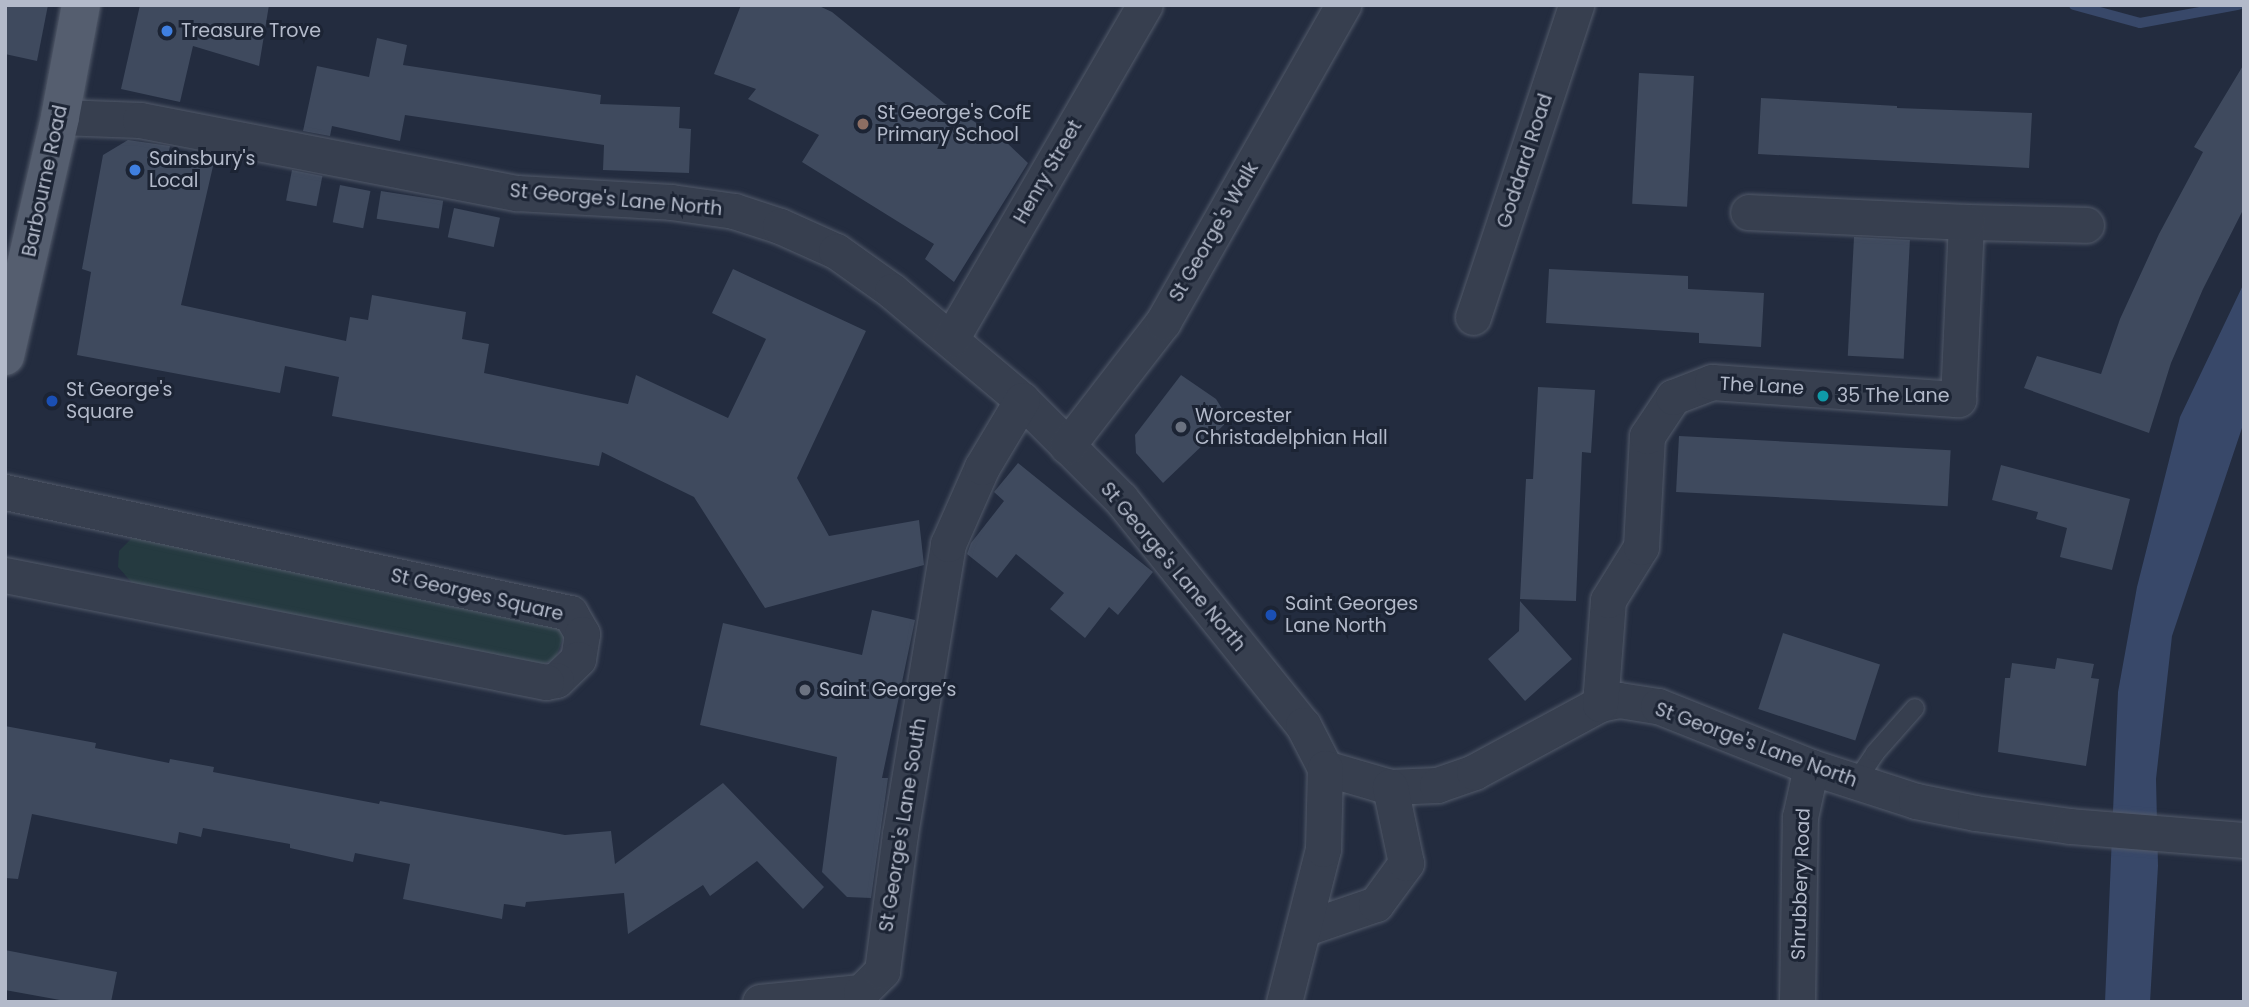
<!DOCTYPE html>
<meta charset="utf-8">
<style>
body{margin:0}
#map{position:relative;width:2249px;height:1007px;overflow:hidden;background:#232c3f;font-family:Poppins,sans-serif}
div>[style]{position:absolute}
.green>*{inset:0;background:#253a40}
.water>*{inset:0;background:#384869}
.stream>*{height:10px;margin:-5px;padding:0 5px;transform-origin:5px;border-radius:5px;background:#384869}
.building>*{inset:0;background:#3f4a5e;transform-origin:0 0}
.roads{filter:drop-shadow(0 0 2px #525a6a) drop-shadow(0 0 2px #525a6a)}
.lane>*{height:18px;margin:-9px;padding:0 9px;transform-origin:9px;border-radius:9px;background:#373f4f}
.street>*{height:35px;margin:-17.5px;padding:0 17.5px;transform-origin:17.5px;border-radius:17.5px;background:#373f4f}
.primary>*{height:38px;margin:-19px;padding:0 19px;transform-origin:19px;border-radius:19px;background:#555e6f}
.dots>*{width:19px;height:19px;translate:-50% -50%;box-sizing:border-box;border:4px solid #1c2434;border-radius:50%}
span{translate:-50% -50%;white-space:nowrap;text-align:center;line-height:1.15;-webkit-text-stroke:6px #1c2434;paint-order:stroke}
.poi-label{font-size:19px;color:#b3baca}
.left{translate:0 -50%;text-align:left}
.street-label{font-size:19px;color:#b3baca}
.frame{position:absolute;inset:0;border:7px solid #b3baca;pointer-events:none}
</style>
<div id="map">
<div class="green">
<div style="clip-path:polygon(135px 535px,561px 626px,563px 638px,555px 660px,532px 667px,133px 584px,118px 567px,119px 551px)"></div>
</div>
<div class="water">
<div style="clip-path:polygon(2244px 283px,2244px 422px,2172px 636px,2156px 779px,2158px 866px,2150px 1002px,2105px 1002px,2118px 692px,2137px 587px,2180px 417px)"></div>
</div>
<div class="stream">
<div style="left:2074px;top:5px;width:68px;rotate:15.3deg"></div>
<div style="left:2140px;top:23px;width:100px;rotate:-10.4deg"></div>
</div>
<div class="building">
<div style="clip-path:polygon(5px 5px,48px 5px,37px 61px,5px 54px)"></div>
<div style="clip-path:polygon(140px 5px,269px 5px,259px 66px,193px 46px,180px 102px,121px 89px)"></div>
<div style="clip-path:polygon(741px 5px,817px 5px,832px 12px,944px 103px,1004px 140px,1028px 163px,954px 282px,925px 259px,934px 244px,802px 162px,819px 135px,748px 99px,756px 89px,714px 74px)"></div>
<div style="clip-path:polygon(377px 38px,407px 45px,403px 65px,601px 95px,600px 104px,680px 107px,679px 128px,691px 129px,689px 173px,603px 170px,604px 145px,405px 115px,400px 141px,332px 126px,330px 136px,303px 131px,317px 66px,369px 77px)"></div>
<div style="clip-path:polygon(2244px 64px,2244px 208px,2203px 289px,2171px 363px,2149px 433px,2024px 388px,2037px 356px,2101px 374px,2120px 319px,2159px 234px,2203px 152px,2194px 147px)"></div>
<div style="left:1639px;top:73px;width:55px;height:131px;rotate:3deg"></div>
<div style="clip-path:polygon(1761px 98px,1897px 106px,1897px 108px,2032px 113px,2029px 168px,1758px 154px)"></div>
<div style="clip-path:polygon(128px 140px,170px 146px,169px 151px,214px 162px,181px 305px,346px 341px,350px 317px,368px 320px,372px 295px,466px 312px,462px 339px,489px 344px,484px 373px,628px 404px,636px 375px,728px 418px,766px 339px,712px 313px,733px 269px,866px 331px,797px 478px,829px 536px,919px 520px,924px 565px,765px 608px,694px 497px,602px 452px,599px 466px,332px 416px,339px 377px,285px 366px,280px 393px,77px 355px,91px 272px,82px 269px,103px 155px)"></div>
<div style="left:292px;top:170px;width:31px;height:31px;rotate:11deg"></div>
<div style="left:340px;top:185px;width:31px;height:38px;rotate:11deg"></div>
<div style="left:381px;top:191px;width:63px;height:28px;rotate:9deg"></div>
<div style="left:454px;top:208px;width:47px;height:30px;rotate:12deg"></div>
<div style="left:1854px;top:237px;width:56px;height:119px;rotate:3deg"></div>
<div style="clip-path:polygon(1549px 269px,1688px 276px,1688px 289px,1764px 293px,1761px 347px,1699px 343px,1699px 333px,1546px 323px)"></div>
<div style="clip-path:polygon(1181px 375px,1216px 399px,1229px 420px,1163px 483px,1136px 453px,1135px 435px)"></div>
<div style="clip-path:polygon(1538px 387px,1595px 390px,1591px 453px,1582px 452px,1576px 601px,1520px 599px,1526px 479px,1533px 479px)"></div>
<div style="left:1679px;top:436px;width:272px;height:56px;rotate:3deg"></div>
<div style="clip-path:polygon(1018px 463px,1153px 572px,1118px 615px,1109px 607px,1085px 638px,1050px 609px,1064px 593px,1016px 554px,997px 578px,967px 554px,971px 543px,1004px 501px,994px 492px)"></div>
<div style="clip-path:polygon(2001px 465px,2130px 499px,2112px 570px,2060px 557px,2067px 528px,2036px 519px,2038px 512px,1992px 500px)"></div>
<div style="clip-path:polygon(1520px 601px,1572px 659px,1525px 701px,1488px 659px,1519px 631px)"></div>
<div style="clip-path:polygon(872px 610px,915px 620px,882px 778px,888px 778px,871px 898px,847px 897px,822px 872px,837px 757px,700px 725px,723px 623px,862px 655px)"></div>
<div style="left:1783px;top:633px;width:102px;height:80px;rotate:18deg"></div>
<div style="clip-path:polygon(2057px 658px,2094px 664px,2091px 678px,2099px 679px,2086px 766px,1998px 752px,2005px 678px,2010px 678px,2012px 663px,2055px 669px)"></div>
<div style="clip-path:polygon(5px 726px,96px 743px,95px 748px,169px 763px,170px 759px,214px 767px,213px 772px,379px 804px,380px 801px,565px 835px,611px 831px,615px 864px,723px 783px,824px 887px,803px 909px,757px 861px,710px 896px,703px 885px,628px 934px,624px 893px,526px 902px,525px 907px,504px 904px,502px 919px,403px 899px,410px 864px,355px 853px,353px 862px,290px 848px,290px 844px,203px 828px,201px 837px,179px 832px,177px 844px,32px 814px,18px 879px,5px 878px)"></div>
<div style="clip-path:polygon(5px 950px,117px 972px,111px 1002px,71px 1002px,5px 990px)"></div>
</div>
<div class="roads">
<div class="lane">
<div style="left:1855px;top:783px;width:36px;rotate:-56deg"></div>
<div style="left:1875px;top:753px;width:60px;rotate:-48.4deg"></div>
</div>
<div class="street">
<div style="left:60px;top:117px;width:80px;rotate:2.1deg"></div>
<div style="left:140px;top:120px;width:384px;rotate:11deg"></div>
<div style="left:517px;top:193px;width:154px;rotate:3.3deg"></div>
<div style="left:671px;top:202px;width:64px;rotate:8.1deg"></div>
<div style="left:734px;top:211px;width:48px;rotate:18.1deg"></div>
<div style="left:780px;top:226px;width:61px;rotate:24.1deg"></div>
<div style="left:836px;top:251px;width:69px;rotate:35.5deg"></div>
<div style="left:892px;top:291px;width:170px;rotate:40deg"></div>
<div style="left:1022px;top:400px;width:140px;rotate:45deg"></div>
<div style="left:1121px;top:499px;width:290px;rotate:51.2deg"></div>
<div style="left:1303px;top:725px;width:48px;rotate:62.9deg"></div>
<div style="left:1325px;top:768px;width:68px;rotate:16.3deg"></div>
<div style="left:1390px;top:787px;width:47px;rotate:-2.4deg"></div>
<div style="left:1437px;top:785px;width:39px;rotate:-19deg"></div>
<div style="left:1474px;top:772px;width:143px;rotate:-28.4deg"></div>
<div style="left:1600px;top:704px;width:19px;rotate:-12deg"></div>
<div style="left:1619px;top:700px;width:39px;rotate:9deg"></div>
<div style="left:1658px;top:706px;width:165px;rotate:21.7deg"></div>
<div style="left:1811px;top:767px;width:110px;rotate:17.9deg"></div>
<div style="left:1916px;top:801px;width:60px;rotate:11.5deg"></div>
<div style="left:1975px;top:813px;width:96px;rotate:7.8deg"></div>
<div style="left:2070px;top:826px;width:175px;rotate:4.6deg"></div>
<div style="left:1966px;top:222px;width:120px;rotate:1.4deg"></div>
<div style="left:1473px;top:317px;width:329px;rotate:-71.7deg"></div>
<div style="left:951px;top:339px;width:386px;rotate:-59.9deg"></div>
<div style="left:1067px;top:446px;width:157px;rotate:-52.3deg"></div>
<div style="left:1163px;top:322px;width:365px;rotate:-60.4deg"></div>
<div style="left:5px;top:492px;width:578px;rotate:12.09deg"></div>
<div style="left:570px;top:613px;width:24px;rotate:60deg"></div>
<div style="left:582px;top:634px;width:25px;rotate:99deg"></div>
<div style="left:578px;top:659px;width:30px;rotate:136deg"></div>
<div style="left:556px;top:680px;width:10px;rotate:169deg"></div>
<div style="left:546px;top:682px;width:551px;rotate:-168.81deg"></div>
<div style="left:1600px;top:704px;width:104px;rotate:-85.6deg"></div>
<div style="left:1608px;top:600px;width:62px;rotate:-58.1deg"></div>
<div style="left:1641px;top:547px;width:111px;rotate:-86.9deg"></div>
<div style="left:1647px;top:436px;width:47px;rotate:-56.3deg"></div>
<div style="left:1673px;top:397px;width:42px;rotate:-21deg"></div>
<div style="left:1712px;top:382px;width:247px;rotate:4deg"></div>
<div style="left:1958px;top:399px;width:177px;rotate:-87.4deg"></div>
<div style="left:1966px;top:222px;width:218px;rotate:-177.4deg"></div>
<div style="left:1303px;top:929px;width:77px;rotate:-18.9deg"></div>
<div style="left:1376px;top:904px;width:51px;rotate:-53.8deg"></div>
<div style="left:1406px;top:863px;width:78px;rotate:-101.9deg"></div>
<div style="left:760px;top:1002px;width:101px;rotate:-5.7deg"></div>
<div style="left:861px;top:992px;width:30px;rotate:-45deg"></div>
<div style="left:882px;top:971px;width:138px;rotate:-82.5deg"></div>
<div style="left:900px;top:834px;width:294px;rotate:-80.6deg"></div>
<div style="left:948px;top:544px;width:84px;rotate:-66.2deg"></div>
<div style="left:982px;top:467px;width:78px;rotate:-59.2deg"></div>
<div style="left:1284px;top:1002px;width:158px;rotate:-75.7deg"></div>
<div style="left:1323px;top:849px;width:81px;rotate:-88.6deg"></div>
<div style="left:1797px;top:1002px;width:185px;rotate:-89.1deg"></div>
<div style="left:1800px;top:817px;width:51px;rotate:-77.6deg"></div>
</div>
<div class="primary">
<div style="left:5px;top:356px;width:245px;rotate:-77deg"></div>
<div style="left:60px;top:117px;width:114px;rotate:-79.4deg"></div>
</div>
</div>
<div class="dots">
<div style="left:167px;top:31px;background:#3f7fe0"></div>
<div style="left:863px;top:124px;background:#8d6e63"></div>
<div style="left:135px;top:170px;background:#3f7fe0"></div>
<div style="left:1823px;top:396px;background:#0f9aa8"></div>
<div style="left:52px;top:401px;background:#1a4fb4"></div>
<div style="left:1181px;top:427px;background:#6b7280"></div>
<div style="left:1271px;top:615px;background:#1a4fb4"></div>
<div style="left:805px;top:690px;background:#6b7280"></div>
</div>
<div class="poi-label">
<span class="left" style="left:181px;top:31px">Treasure Trove</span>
<span class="left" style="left:877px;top:124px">St George's CofE<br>Primary School</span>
<span class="left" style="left:149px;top:170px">Sainsbury's<br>Local</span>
<span class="left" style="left:66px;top:401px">St George's<br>Square</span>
<span class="left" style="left:1837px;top:396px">35 The Lane</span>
<span class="left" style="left:1195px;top:427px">Worcester<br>Christadelphian Hall</span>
<span class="left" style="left:1285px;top:615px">Saint Georges<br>Lane North</span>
<span class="left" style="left:819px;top:690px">Saint George’s</span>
</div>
<div class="street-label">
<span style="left:1525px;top:161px;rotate:-72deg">Goddard Road</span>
<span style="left:1048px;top:172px;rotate:-60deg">Henry Street</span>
<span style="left:45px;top:181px;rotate:-78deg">Barbourne Road</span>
<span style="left:616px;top:200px;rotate:5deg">St George's Lane North</span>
<span style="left:1214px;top:232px;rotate:-60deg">St George's Walk</span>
<span style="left:1762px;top:386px;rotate:3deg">The Lane</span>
<span style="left:1173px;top:567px;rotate:50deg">St George's Lane North</span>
<span style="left:477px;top:595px;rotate:13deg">St Georges Square</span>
<span style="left:1756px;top:745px;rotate:20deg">St George's Lane North</span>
<span style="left:903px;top:825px;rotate:-81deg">St George's Lane South</span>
<span style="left:1801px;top:884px;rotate:-88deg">Shrubbery Road</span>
</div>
<div class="frame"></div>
</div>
